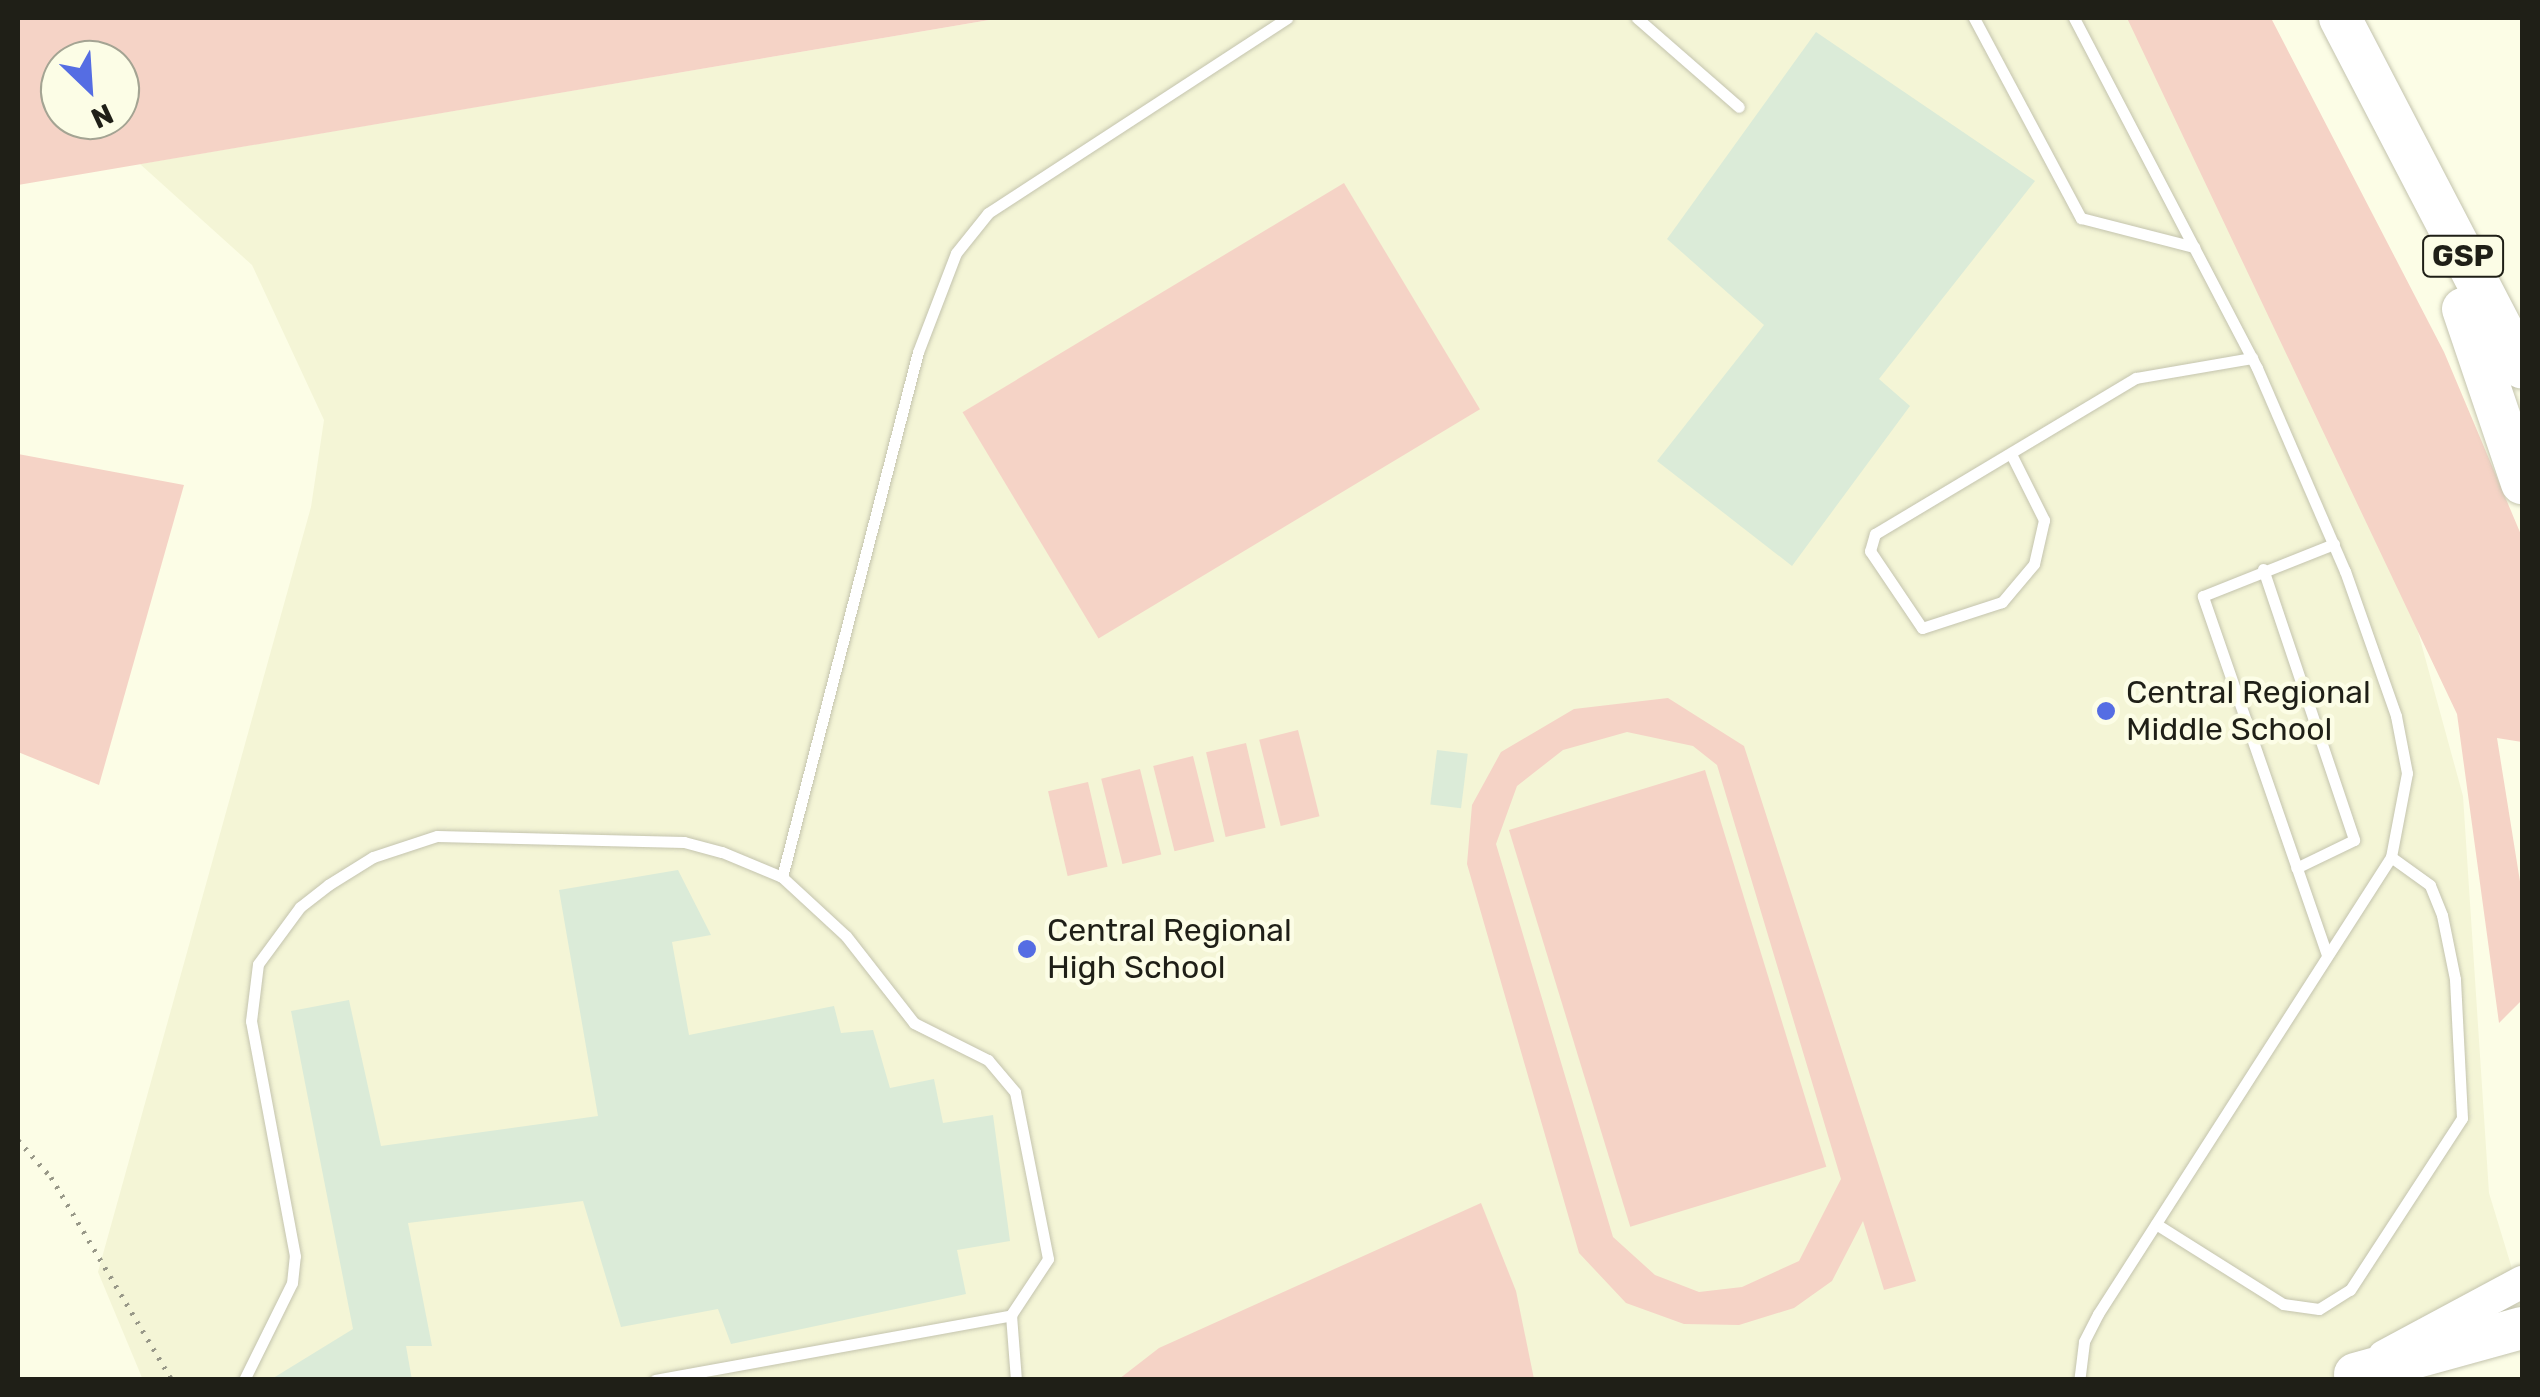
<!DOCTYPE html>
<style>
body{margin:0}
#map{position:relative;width:2540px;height:1397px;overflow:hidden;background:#fcfde6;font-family:Rubik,sans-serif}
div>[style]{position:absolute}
.built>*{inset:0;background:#f4f5d6}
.green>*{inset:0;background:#f5d3c6;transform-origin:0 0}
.building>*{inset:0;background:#dbebd8;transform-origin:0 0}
.path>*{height:5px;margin-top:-2.5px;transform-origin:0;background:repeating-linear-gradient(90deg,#989888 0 2.5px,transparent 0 10.5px)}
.roads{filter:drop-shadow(0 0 2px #c4c4ae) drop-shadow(0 0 2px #c4c4ae)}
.lane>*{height:11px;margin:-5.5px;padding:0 5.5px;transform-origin:5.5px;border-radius:5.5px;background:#fff}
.secondary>*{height:32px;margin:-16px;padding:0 16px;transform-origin:16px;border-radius:16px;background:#fff}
.highway>*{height:42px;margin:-21px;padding:0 21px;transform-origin:21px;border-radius:21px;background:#fff}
.dots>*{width:28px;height:28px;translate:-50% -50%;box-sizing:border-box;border:5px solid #fcfde6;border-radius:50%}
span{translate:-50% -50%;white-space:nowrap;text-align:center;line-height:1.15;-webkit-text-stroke:9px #fcfde6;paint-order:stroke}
.shield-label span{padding:2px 8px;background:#fcfde6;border:2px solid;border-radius:8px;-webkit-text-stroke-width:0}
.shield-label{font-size:30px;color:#1f1f17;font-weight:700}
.poi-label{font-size:32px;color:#1f1f17}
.left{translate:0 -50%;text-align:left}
.frame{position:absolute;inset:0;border:20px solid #1f1f17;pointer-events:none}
.north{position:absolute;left:40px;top:40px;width:100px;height:100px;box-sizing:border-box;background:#fcfde6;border:2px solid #a4a493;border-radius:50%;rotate:155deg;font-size:28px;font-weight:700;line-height:40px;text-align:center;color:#1f1f17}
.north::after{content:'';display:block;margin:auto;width:35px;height:45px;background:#556de3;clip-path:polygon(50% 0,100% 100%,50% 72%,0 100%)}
</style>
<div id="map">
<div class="built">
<div style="clip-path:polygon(1001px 18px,2138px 18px,2400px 566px,2463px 796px,2489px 1193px,2517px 1285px,2346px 1380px,143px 1380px,98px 1272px,311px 507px,324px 420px,252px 265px,140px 164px)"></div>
</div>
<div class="green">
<div style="clip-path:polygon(evenodd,18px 18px,1001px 18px,18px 185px,18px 18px,120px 60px,120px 120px,60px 120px,60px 60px,120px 60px)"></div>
<div style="clip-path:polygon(2127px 18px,2271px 18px,2444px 352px,2522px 537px,2522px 742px,2497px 738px,2522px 894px,2522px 1000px,2499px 1023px,2457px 714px)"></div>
<div style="left:1344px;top:183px;width:264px;height:445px;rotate:59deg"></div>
<div style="clip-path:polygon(18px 454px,184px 485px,99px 785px,18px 752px)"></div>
<div style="clip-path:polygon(evenodd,1668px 698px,1744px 746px,1916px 1281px,1884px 1290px,1863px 1221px,1832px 1281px,1794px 1308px,1739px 1325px,1684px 1324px,1626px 1303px,1579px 1253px,1467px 864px,1472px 805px,1501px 752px,1574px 709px,1668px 698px,1627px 732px,1693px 746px,1717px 765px,1841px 1179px,1799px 1261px,1742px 1287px,1699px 1292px,1655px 1275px,1613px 1237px,1496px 844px,1517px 786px,1563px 750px,1627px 732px)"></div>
<div style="left:1298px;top:730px;width:89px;height:40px;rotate:76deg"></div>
<div style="left:1246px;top:743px;width:87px;height:41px;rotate:77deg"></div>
<div style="left:1193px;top:756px;width:88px;height:41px;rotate:76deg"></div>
<div style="left:1140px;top:769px;width:88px;height:40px;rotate:76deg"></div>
<div style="left:1705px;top:770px;width:415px;height:205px;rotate:73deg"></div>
<div style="left:1088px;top:782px;width:87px;height:41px;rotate:77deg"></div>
<div style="clip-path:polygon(1481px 1203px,1516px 1291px,1534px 1379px,1119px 1379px,1159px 1348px)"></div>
</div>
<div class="building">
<div style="clip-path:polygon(1816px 32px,2035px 181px,1879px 379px,1910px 406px,1792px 566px,1657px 461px,1764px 325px,1667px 239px)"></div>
<div style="left:1437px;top:750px;width:31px;height:55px;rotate:7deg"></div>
<div style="clip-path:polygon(678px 870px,711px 935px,672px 942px,689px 1035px,834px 1006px,841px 1033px,873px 1030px,890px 1088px,934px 1079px,943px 1123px,993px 1115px,1010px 1241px,957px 1250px,966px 1294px,731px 1344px,718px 1309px,621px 1327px,583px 1201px,408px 1223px,432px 1346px,406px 1346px,412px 1380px,270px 1380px,353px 1329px,291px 1011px,349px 1000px,381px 1146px,598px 1116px,559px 890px)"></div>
</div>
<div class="path">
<div style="left:18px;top:1140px;width:50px;rotate:48.3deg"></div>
<div style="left:51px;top:1177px;width:236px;rotate:59.2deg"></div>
</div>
<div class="roads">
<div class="lane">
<div style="left:1637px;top:18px;width:135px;rotate:41.1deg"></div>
<div style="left:1974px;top:18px;width:227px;rotate:61.9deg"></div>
<div style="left:2081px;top:218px;width:117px;rotate:14.4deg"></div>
<div style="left:2074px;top:18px;width:395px;rotate:62.4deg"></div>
<div style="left:2257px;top:368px;width:221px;rotate:66.6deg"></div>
<div style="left:2345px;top:571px;width:154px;rotate:70.6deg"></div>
<div style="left:2396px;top:716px;width:58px;rotate:79.1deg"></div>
<div style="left:2407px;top:773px;width:86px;rotate:100.8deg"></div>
<div style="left:2391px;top:857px;width:543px;rotate:122.67deg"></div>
<div style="left:2098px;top:1314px;width:31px;rotate:117deg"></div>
<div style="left:2084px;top:1342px;width:38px;rotate:97deg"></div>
<div style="left:2011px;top:454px;width:74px;rotate:63.4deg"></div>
<div style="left:2044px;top:520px;width:45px;rotate:102.8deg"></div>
<div style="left:2034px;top:564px;width:50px;rotate:130.1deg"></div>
<div style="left:2002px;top:602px;width:84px;rotate:162deg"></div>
<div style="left:1922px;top:628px;width:93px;rotate:-124deg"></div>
<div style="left:1870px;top:551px;width:18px;rotate:-74deg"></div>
<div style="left:1875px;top:534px;width:304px;rotate:-30.9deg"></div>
<div style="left:2136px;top:378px;width:118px;rotate:-9.8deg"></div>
<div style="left:2263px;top:569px;width:286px;rotate:71.4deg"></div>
<div style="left:2354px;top:840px;width:64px;rotate:154.2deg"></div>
<div style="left:782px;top:877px;width:542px;rotate:-75.48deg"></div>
<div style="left:918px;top:352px;width:106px;rotate:-69deg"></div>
<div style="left:956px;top:253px;width:51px;rotate:-51.3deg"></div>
<div style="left:988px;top:213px;width:357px;rotate:-33.1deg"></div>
<div style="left:2327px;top:955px;width:380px;rotate:-109.1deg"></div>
<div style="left:2203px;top:596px;width:141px;rotate:-21.7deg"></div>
<div style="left:2156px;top:1224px;width:150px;rotate:32.2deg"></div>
<div style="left:2283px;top:1304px;width:36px;rotate:8deg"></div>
<div style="left:2319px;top:1309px;width:36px;rotate:-32deg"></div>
<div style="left:2350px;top:1290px;width:205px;rotate:-56.9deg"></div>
<div style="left:2462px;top:1118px;width:139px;rotate:-92.9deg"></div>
<div style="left:2455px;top:979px;width:65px;rotate:-101.5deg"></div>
<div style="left:2442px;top:915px;width:32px;rotate:-112deg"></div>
<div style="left:2430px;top:885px;width:48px;rotate:-144.3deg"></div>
<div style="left:244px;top:1380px;width:108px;rotate:-63.7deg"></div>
<div style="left:292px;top:1283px;width:27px;rotate:-84deg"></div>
<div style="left:295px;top:1256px;width:239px;rotate:-100.6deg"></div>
<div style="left:251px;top:1021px;width:57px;rotate:-83deg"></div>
<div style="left:258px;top:964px;width:71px;rotate:-53.6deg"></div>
<div style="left:300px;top:907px;width:36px;rotate:-38deg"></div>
<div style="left:328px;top:885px;width:53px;rotate:-31.9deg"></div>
<div style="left:373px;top:857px;width:67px;rotate:-18.2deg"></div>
<div style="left:437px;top:836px;width:247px;rotate:1.4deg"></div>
<div style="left:684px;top:842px;width:39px;rotate:15deg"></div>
<div style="left:722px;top:852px;width:65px;rotate:22.6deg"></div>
<div style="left:782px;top:877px;width:87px;rotate:42.7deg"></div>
<div style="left:846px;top:936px;width:110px;rotate:52deg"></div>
<div style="left:914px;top:1023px;width:83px;rotate:26.6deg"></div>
<div style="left:988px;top:1060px;width:42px;rotate:49.8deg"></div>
<div style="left:1015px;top:1092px;width:170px;rotate:78.8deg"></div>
<div style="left:1048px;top:1259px;width:67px;rotate:123.5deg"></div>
<div style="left:1011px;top:1315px;width:65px;rotate:85.6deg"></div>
<div style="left:655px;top:1380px;width:362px;rotate:-10.3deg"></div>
</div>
<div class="secondary">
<div style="left:2384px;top:1356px;width:157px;rotate:-28.2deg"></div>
</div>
<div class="highway">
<div style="left:2340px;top:18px;width:394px;rotate:62.5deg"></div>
<div style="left:2463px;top:309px;width:184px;rotate:71.3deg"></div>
<div style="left:2355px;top:1374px;width:173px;rotate:-15.4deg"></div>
</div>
</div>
<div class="dots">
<div style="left:2106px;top:711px;background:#556de3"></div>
<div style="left:1027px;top:949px;background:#556de3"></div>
</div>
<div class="shield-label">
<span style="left:2463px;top:256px">GSP</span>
</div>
<div class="poi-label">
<span class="left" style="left:2126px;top:711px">Central Regional<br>Middle School</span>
<span class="left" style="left:1047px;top:949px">Central Regional<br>High School</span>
</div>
<div class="frame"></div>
<div class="north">N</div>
</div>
